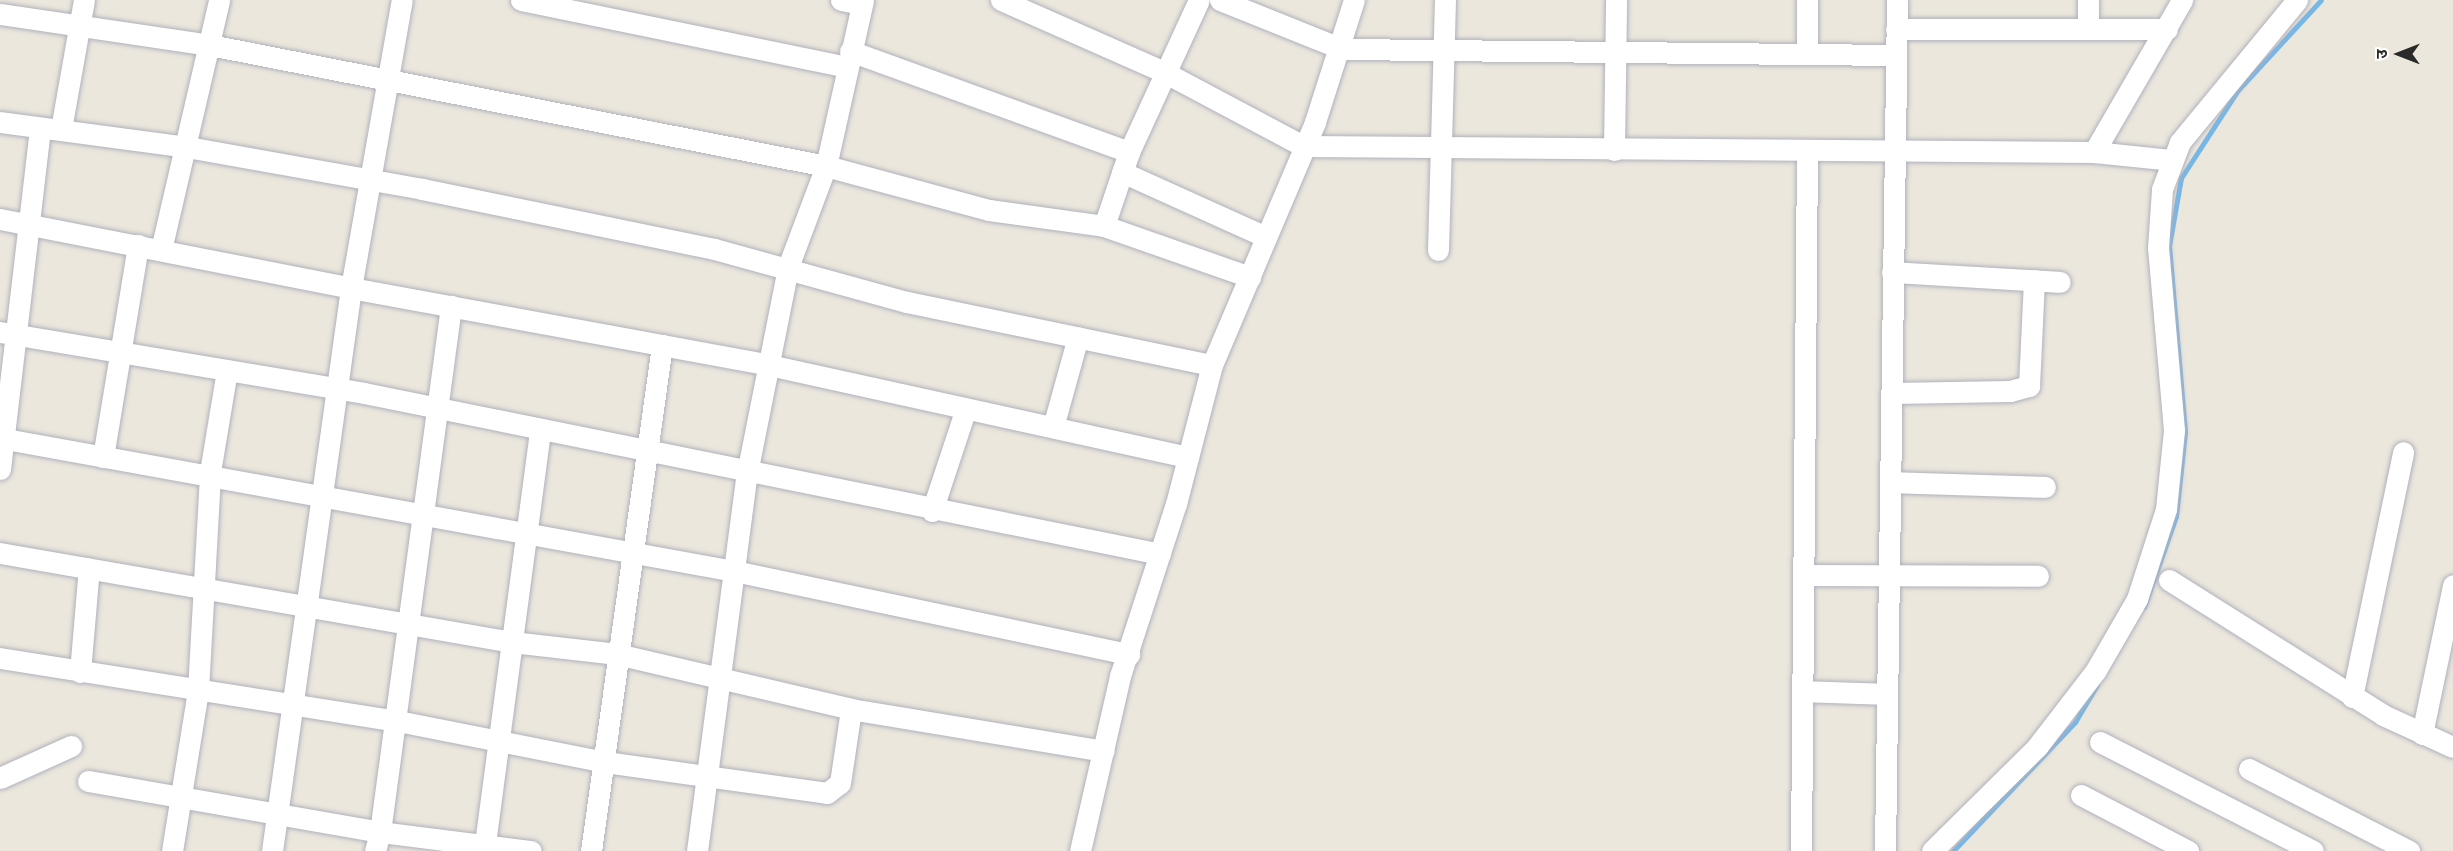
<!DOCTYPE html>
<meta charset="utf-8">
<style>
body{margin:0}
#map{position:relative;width:2453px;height:851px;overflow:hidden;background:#ebe7dd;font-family:Barlow,"Noto Sans Devanagari",sans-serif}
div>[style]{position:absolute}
.stream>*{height:5px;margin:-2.5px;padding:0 2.5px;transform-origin:2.5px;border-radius:2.5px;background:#77b7e6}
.roads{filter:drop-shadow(0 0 2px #b0b1bc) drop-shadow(0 0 2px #b0b1bc)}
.minor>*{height:21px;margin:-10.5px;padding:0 10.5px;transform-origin:10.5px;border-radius:10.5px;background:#fff}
span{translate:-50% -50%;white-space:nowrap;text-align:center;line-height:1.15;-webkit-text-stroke:4.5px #fff;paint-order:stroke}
.north{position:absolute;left:2369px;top:24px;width:60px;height:60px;-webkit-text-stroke:4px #fff;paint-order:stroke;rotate:270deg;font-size:16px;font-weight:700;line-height:24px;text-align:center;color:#2a2a2a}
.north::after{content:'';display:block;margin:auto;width:21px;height:27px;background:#2a2a2a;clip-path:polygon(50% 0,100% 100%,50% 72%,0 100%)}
</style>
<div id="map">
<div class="stream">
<div style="left:2144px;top:607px;width:96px;rotate:-70.6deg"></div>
<div style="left:2176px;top:516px;width:84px;rotate:-83.9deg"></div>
<div style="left:2185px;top:432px;width:187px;rotate:-94.9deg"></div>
<div style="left:2169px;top:246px;width:69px;rotate:-80deg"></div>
<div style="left:2181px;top:178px;width:105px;rotate:-57.1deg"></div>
<div style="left:2238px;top:90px;width:122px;rotate:-47.3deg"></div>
<div style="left:1953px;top:851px;width:178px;rotate:-46.6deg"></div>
<div style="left:2075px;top:722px;width:43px;rotate:-59.3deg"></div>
</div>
<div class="roads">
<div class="minor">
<div style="left:521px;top:0;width:332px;rotate:11.6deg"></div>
<div style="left:841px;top:0;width:21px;rotate:11deg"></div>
<div style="left:1001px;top:0;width:178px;rotate:23.8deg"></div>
<div style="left:1164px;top:72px;width:157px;rotate:28deg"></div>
<div style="left:1303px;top:146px;width:791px;rotate:0.43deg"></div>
<div style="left:2094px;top:152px;width:77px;rotate:5.9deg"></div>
<div style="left:1220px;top:0;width:131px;rotate:21.9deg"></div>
<div style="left:1342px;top:49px;width:554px;rotate:0.62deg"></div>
<div style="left:2088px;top:0;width:29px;rotate:90deg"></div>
<div style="left:0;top:14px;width:212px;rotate:8.4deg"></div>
<div style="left:210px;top:45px;width:628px;rotate:11.11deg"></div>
<div style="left:826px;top:166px;width:170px;rotate:-77.4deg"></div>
<div style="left:1896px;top:29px;width:271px"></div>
<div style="left:850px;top:51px;width:297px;rotate:19.9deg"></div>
<div style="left:1807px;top:53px;width:53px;rotate:-90deg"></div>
<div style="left:0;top:122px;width:189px;rotate:7.6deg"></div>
<div style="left:187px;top:147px;width:239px;rotate:10.1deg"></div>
<div style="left:422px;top:189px;width:298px;rotate:11.6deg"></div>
<div style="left:714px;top:249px;width:200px;rotate:15.4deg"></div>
<div style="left:907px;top:302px;width:311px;rotate:11.7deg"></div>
<div style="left:61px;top:129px;width:131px;rotate:-79.9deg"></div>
<div style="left:1614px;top:150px;width:150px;rotate:-89.2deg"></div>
<div style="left:2094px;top:152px;width:176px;rotate:-59.9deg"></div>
<div style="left:1122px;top:172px;width:158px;rotate:24.3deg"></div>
<div style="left:0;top:219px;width:358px;rotate:11.1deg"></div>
<div style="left:351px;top:288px;width:292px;rotate:-80deg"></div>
<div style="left:1104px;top:226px;width:78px;rotate:-71.3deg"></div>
<div style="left:1129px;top:152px;width:167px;rotate:-65.3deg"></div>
<div style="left:161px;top:250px;width:257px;rotate:-76.9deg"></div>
<div style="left:1438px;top:250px;width:250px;rotate:-88.4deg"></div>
<div style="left:1892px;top:272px;width:168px;rotate:3.4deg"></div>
<div style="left:0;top:332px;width:369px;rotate:9.5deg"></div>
<div style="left:364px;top:393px;width:812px;rotate:11.43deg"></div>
<div style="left:1891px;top:393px;width:119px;rotate:-1deg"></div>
<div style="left:2010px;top:391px;width:20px;rotate:-15deg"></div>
<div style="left:2029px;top:386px;width:106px;rotate:-87.3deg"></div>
<div style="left:1053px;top:427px;width:93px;rotate:-74.5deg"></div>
<div style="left:0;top:438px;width:746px;rotate:10.27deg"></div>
<div style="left:734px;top:571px;width:404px;rotate:11.9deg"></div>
<div style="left:103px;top:457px;width:215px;rotate:-80.6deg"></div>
<div style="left:0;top:469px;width:341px;rotate:-83.3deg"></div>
<div style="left:1890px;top:482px;width:155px;rotate:1.8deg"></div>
<div style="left:932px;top:511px;width:108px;rotate:-71.7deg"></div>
<div style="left:0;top:553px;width:520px;rotate:9.86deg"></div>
<div style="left:512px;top:642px;width:106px;rotate:6.5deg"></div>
<div style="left:617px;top:654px;width:240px;rotate:13.2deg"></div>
<div style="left:851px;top:709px;width:256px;rotate:9.4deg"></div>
<div style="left:1803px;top:575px;width:235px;rotate:0.2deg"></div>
<div style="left:2169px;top:580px;width:253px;rotate:32.2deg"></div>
<div style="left:2383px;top:715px;width:77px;rotate:24.6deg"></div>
<div style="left:0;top:658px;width:403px;rotate:9deg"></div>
<div style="left:398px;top:721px;width:211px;rotate:11.2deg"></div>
<div style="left:605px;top:762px;width:224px;rotate:7.9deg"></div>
<div style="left:827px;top:793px;width:16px;rotate:-38deg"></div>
<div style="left:840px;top:783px;width:75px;rotate:-81.5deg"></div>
<div style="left:80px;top:672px;width:104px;rotate:-85.1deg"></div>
<div style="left:1802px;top:691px;width:85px;rotate:2deg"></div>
<div style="left:2352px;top:697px;width:250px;rotate:-78.2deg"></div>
<div style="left:2422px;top:734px;width:152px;rotate:-78.2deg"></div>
<div style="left:2100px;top:742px;width:239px;rotate:27.1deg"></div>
<div style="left:2249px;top:769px;width:180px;rotate:27.1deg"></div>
<div style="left:0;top:778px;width:78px;rotate:-24.3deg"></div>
<div style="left:88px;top:781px;width:296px;rotate:9.9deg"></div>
<div style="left:380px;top:832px;width:531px;rotate:-82.31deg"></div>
<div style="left:2081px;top:795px;width:121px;rotate:27.6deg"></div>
<div style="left:172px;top:851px;width:163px;rotate:-80.8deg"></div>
<div style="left:198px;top:690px;width:218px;rotate:-86.8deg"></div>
<div style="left:210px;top:472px;width:103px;rotate:-80.5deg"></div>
<div style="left:272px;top:851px;width:569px;rotate:-82.01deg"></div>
<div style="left:351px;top:288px;width:425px;rotate:10.4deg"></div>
<div style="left:769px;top:365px;width:429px;rotate:12.4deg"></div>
<div style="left:375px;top:851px;width:20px;rotate:-75deg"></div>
<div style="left:380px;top:832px;width:152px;rotate:7.2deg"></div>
<div style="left:484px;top:851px;width:426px;rotate:-82.4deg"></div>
<div style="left:591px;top:851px;width:511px;rotate:-82.01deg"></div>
<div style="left:697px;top:851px;width:381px;rotate:-82.5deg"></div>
<div style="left:747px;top:473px;width:210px;rotate:-78.7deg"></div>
<div style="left:788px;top:267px;width:108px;rotate:-69.4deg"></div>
<div style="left:826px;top:166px;width:169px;rotate:15.1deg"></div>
<div style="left:989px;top:210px;width:116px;rotate:7.9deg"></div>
<div style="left:1104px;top:226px;width:155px;rotate:19.3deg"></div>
<div style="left:1080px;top:851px;width:180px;rotate:-77.1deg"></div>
<div style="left:1120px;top:676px;width:181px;rotate:-72deg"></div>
<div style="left:1176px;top:504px;width:144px;rotate:-75.5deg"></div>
<div style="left:1212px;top:365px;width:264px;rotate:-67deg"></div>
<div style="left:1315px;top:122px;width:128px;rotate:-72.3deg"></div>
<div style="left:1801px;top:851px;width:699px;rotate:-89.51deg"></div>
<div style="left:1885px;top:851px;width:851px;rotate:-89.19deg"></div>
<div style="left:1932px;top:851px;width:148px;rotate:-44.7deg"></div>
<div style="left:2037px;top:747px;width:97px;rotate:-52.5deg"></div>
<div style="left:2096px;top:670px;width:82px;rotate:-60deg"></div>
<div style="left:2137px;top:599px;width:95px;rotate:-72.1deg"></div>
<div style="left:2166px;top:509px;width:79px;rotate:-84.2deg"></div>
<div style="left:2174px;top:430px;width:183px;rotate:-95deg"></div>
<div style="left:2158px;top:248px;width:59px;rotate:-86.1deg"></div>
<div style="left:2162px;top:189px;width:50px;rotate:-69deg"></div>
<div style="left:2180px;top:142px;width:184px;rotate:-50.5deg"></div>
</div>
</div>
<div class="north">उ</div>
</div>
